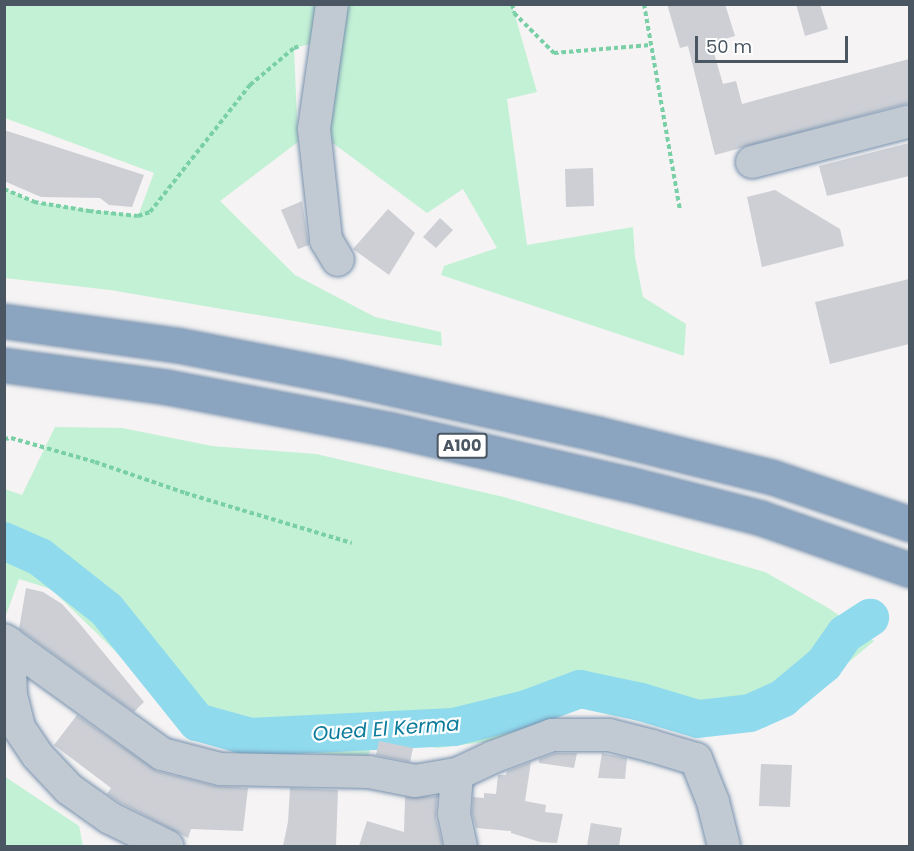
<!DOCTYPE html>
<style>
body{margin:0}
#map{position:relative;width:914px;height:851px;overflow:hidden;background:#f5f3f3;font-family:Poppins,sans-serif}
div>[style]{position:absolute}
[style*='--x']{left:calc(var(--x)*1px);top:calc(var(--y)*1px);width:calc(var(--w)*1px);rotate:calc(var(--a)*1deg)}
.green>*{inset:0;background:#c3f1d5}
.river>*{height:38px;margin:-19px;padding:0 19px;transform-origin:19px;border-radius:19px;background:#90daee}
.building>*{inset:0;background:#cdcfd5}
.path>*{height:4px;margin-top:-2px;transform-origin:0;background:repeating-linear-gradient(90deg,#7ad0a6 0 4.5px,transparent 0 7.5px)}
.roads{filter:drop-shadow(0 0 2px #7690ad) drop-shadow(0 0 2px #7690ad)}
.minor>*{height:32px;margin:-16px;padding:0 16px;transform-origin:16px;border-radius:16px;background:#c1cad2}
.highway>*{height:33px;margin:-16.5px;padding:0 16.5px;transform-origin:16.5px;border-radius:16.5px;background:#8ba5c1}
span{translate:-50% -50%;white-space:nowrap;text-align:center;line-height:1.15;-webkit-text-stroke:4.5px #fff;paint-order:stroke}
.shield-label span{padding:2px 4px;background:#fff;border:2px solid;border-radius:4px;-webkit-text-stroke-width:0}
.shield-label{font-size:16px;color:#4a5661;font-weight:700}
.water-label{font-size:20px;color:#0c7c9b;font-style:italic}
.frame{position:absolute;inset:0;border:6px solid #4a5661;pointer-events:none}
.scale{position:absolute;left:695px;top:36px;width:153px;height:27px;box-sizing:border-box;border:3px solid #4a5661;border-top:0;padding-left:8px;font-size:18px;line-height:21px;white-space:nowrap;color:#4a5661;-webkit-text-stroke:4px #fff;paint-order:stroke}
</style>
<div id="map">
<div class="green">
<div style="clip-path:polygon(4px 5px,512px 5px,537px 92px,507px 99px,527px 245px,633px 227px,635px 257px,643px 297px,686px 324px,684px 356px,441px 275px,444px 266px,497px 248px,463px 189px,427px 213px,314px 129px,327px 40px,294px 48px,298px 142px,220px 201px,295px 275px,375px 317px,441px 332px,442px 346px,110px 290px,5px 278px,5px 189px,34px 202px,138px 216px,154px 173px,5px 118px)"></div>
<div style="clip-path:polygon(55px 427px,122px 428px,212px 446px,316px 454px,504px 497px,765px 572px,830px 609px,874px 641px,806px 698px,724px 729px,657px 726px,583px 706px,493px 741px,437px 748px,375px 736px,368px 756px,252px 750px,190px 732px,141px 676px,51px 589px,19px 579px,5px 618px,5px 489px,22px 495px)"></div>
<div style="clip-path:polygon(4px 776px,79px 826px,83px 846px,5px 846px)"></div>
</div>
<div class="river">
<div style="--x:4;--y:541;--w:39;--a:24"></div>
<div style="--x:40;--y:557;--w:85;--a:38.3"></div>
<div style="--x:107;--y:610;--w:144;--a:51.2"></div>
<div style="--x:197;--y:722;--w:56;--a:15.5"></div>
<div style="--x:251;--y:737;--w:203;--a:-2.8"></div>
<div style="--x:454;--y:727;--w:74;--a:-14"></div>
<div style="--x:526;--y:709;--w:58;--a:-20.3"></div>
<div style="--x:580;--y:689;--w:62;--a:12"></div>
<div style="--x:641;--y:702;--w:59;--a:16.6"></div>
<div style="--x:698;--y:719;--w:52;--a:-6.6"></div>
<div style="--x:750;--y:713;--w:36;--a:-24"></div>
<div style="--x:783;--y:698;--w:53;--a:-39.7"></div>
<div style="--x:824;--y:664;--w:37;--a:-55"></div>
<div style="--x:845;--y:634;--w:30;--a:-33"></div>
</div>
<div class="building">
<div style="clip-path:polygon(667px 4px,725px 4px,735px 36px,711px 43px,723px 84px,736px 81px,742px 104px,909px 59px,909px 103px,715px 155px,688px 46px,680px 48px)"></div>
<div style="clip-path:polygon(796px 4px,820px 4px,828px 29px,805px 36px)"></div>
<div style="clip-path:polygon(4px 130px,144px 175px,132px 207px,109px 205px,100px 198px,41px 197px,4px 181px)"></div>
<div style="clip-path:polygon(909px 143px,909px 176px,827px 196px,819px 166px)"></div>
<div style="clip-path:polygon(593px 168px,594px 206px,566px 207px,565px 169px)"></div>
<div style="clip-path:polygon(775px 190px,840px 229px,844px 246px,762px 267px,747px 197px)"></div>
<div style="clip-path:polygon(302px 201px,309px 245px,298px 249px,281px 210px)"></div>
<div style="clip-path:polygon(388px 209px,415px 233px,389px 275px,353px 249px)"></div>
<div style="clip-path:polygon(440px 218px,453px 230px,436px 248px,423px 237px)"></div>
<div style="clip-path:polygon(909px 279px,909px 344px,830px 364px,815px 302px)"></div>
<div style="clip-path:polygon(26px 588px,43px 592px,62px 604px,80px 624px,144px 702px,134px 712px,19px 629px)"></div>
<div style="clip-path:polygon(77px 715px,157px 771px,216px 786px,248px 788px,243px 831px,191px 829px,188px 838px,119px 802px,107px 794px,111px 788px,54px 745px)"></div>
<div style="clip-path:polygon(379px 741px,413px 748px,410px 762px,376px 755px)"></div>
<div style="clip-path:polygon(555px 753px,577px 753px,574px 768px,539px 763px,539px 759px)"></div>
<div style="clip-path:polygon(602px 753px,627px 758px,625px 779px,598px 778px)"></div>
<div style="clip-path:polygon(531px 762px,525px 801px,546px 805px,545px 812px,563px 814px,557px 843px,540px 842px,511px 833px,511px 831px,476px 828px,472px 813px,473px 797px,484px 798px,484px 793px,496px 794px,498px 775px,506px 775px,507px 771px)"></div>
<div style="clip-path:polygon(761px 764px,792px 765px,790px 807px,759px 806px)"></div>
<div style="clip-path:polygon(290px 788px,338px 790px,336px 846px,283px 846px,288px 822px)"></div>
<div style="clip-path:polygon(437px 796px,436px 818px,443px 846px,359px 846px,367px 821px,404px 832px,405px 797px)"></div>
<div style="clip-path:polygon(591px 823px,622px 828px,619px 846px,587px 846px)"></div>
</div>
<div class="path">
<div style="--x:512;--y:4;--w:9;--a:77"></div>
<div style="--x:514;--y:13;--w:57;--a:45"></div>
<div style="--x:554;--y:53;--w:97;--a:-4.7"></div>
<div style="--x:644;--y:4;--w:209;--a:80.1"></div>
<div style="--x:4;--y:189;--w:33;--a:23"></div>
<div style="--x:34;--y:202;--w:56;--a:9.3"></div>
<div style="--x:89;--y:211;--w:49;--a:5.8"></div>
<div style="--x:138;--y:216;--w:13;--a:-18"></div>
<div style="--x:150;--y:212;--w:162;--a:-51.8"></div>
<div style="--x:250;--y:85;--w:57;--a:-40.1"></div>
<div style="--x:294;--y:48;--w:6;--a:-18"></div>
<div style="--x:4;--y:439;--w:7;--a:-8"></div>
<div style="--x:11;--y:438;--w:87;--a:15.9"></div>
<div style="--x:95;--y:462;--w:95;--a:19"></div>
<div style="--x:185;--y:493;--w:174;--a:16.7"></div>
</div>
<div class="roads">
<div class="minor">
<div style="--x:332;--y:4;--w:126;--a:98.2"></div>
<div style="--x:314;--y:129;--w:112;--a:83.8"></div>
<div style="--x:326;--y:240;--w:23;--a:59"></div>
<div style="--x:752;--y:162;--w:163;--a:-14.5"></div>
<div style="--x:4;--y:640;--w:195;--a:35.8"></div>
<div style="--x:162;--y:754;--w:60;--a:14.5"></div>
<div style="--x:220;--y:769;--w:149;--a:1.2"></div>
<div style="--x:369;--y:772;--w:47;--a:11.1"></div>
<div style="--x:415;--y:781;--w:43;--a:-9.5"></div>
<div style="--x:457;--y:774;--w:40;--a:-25"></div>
<div style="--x:493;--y:757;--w:63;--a:-20.4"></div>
<div style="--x:552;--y:735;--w:57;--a:0"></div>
<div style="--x:609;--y:735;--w:44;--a:14.3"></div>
<div style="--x:652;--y:746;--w:46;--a:16.5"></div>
<div style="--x:696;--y:759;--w:46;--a:68.4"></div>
<div style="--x:713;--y:802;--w:45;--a:76"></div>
<div style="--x:9;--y:643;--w:52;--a:87.8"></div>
<div style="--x:11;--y:695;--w:34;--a:76"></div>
<div style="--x:19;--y:728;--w:32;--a:56"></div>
<div style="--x:37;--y:755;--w:47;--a:46.7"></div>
<div style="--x:69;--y:789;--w:50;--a:35.3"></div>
<div style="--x:110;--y:818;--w:64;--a:26.2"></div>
<div style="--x:457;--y:774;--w:40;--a:94.3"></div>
<div style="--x:454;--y:814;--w:33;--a:78"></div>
</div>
<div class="highway">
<div style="--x:4;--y:321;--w:175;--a:7.9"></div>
<div style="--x:177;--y:345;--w:167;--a:11"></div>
<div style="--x:341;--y:377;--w:263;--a:12.5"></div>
<div style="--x:598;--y:434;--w:179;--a:13.9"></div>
<div style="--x:772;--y:477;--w:146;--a:18.8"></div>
<div style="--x:4;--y:365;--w:164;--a:7.7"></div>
<div style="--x:167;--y:387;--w:225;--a:10.8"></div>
<div style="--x:388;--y:429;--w:247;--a:12.9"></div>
<div style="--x:629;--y:484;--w:136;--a:14.4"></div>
<div style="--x:761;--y:518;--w:158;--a:19.2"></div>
</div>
</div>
<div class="shield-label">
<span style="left:462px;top:446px">A100</span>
</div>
<div class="water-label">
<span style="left:386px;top:729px;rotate:-4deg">Oued El Kerma</span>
</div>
<div class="frame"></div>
<div class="scale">50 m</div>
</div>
